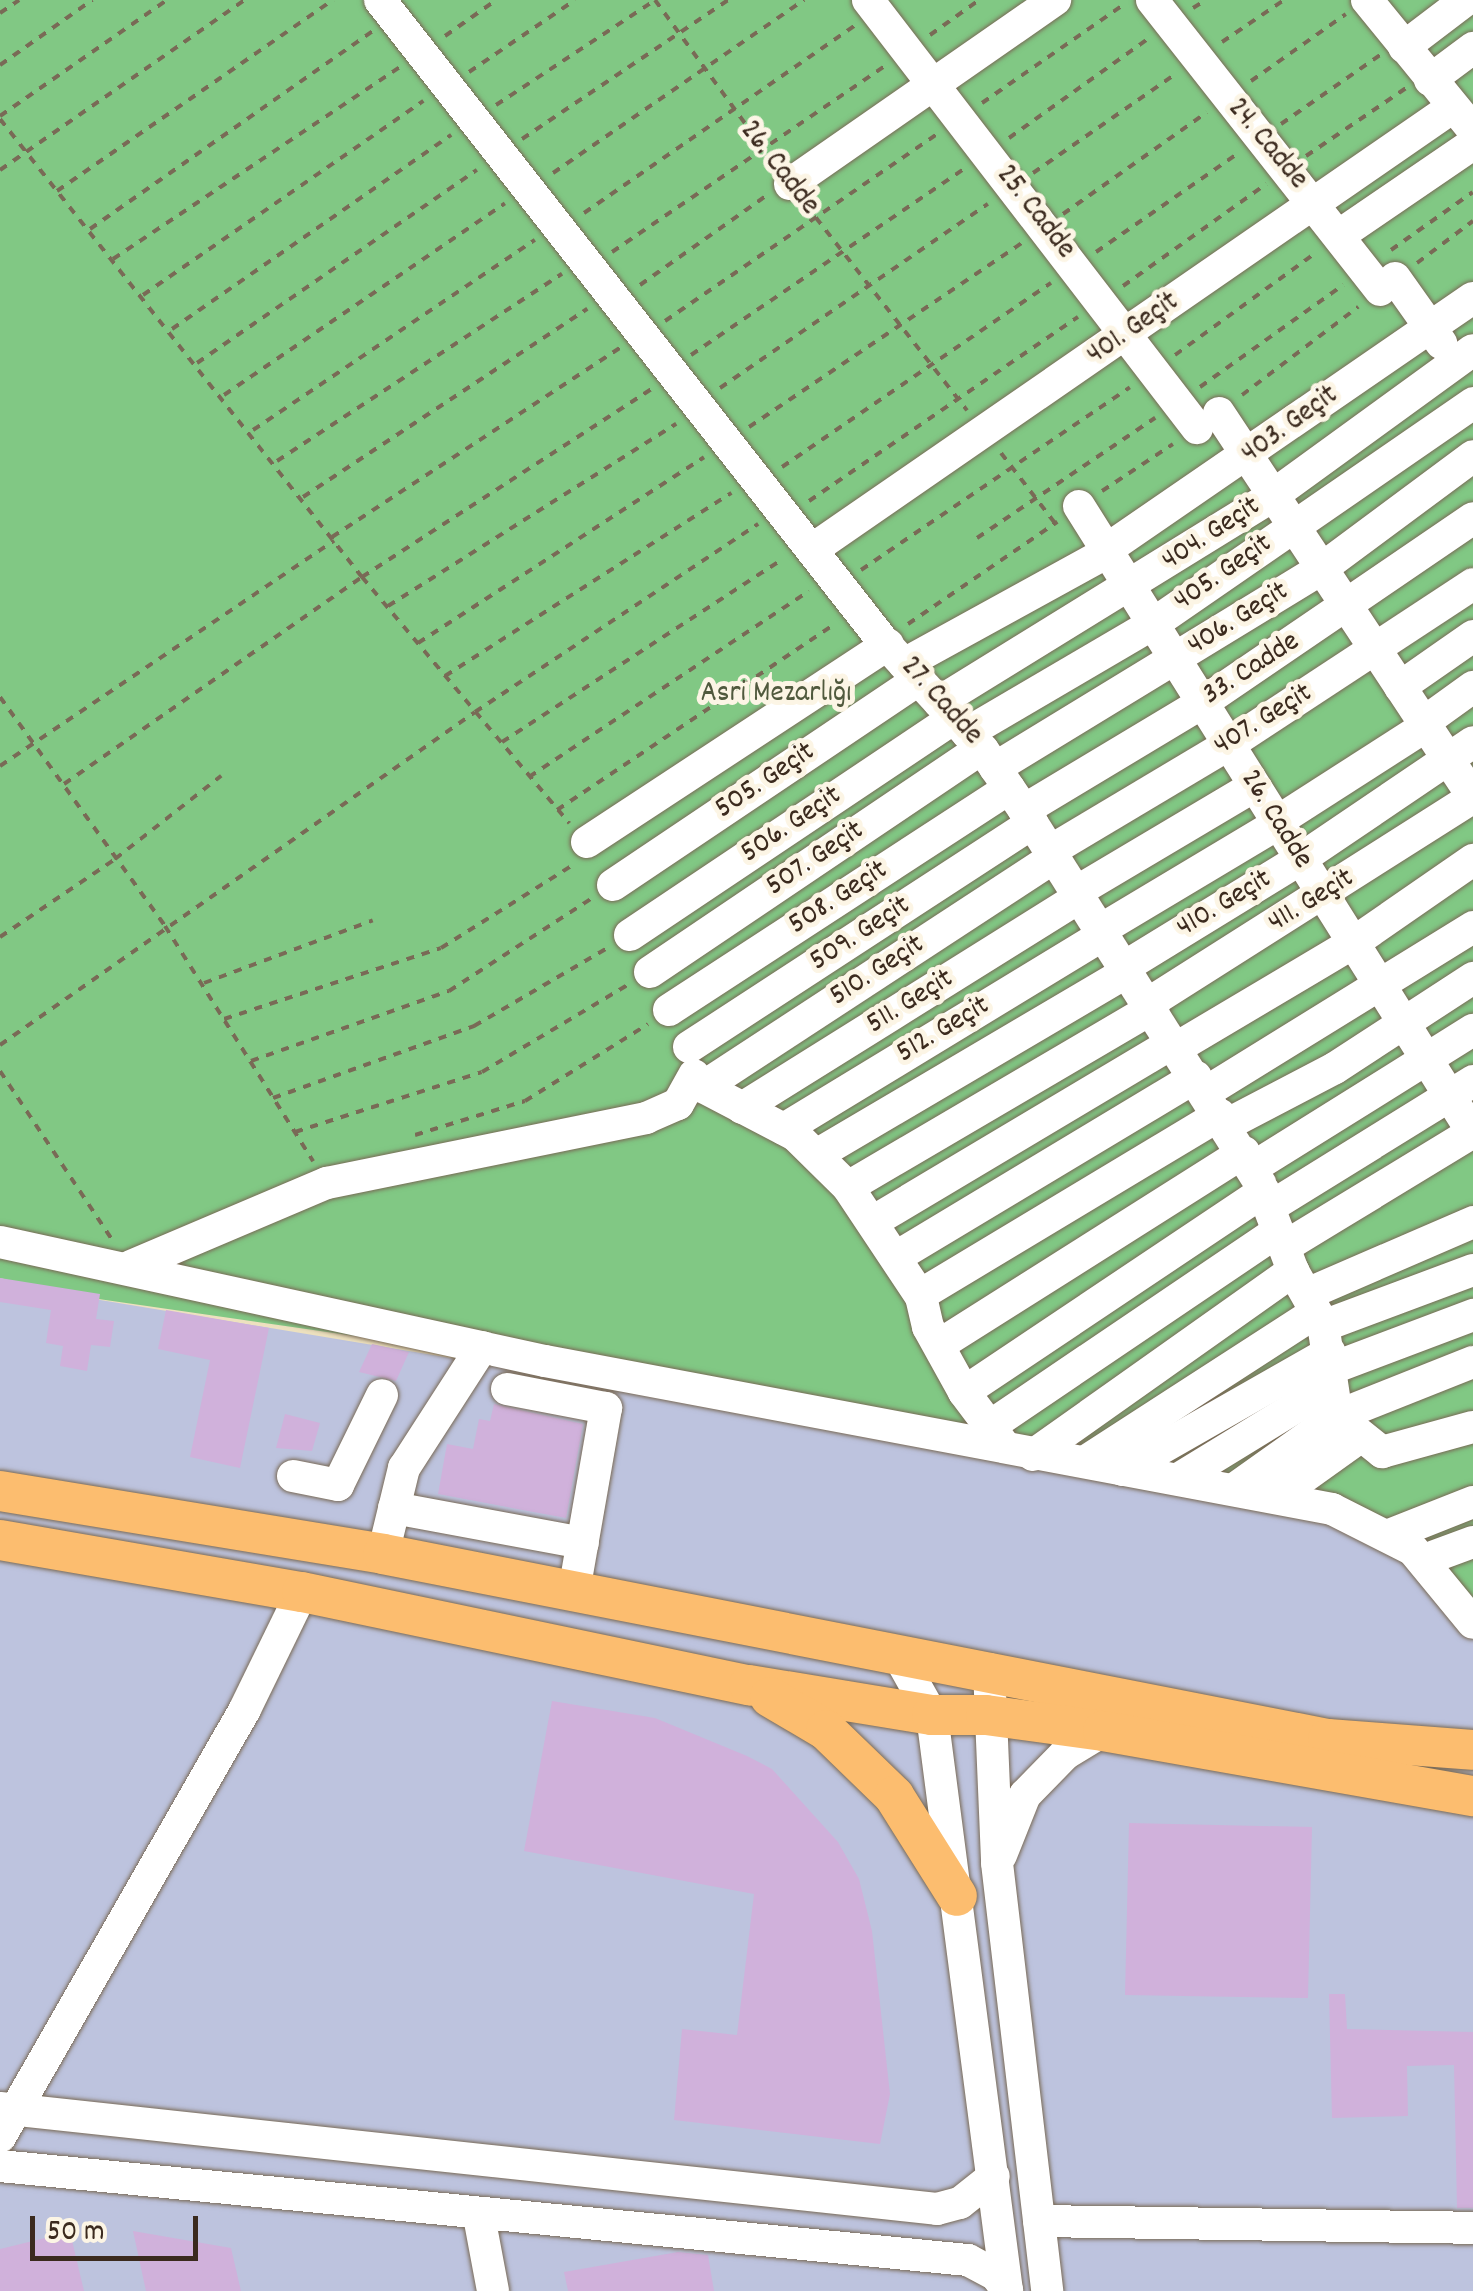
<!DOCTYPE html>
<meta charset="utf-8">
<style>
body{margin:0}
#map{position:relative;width:1473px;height:2291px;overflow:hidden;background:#ede1bf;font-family:Dekko,sans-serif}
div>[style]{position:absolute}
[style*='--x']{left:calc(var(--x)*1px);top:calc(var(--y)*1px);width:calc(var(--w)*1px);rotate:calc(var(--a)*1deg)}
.industrial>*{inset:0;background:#bdc3de}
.green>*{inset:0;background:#81c884}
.building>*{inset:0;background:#d0b1db}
.path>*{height:4px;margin-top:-2px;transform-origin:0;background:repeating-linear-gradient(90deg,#796a56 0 8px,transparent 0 16px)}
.roads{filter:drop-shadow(0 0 2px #796a56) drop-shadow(0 0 2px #796a56)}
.minor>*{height:32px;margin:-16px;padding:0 16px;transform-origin:16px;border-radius:16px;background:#fff}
.major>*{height:40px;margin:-20px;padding:0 20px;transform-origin:20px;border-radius:20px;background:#fcbd6f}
span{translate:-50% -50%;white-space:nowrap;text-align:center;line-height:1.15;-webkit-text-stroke:10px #fcf5e5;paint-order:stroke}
.street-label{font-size:30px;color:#3b2a1e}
.park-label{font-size:30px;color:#50593d}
.scale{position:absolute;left:30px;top:2216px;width:168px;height:45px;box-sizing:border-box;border:5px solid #3b2a1e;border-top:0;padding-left:12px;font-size:30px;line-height:35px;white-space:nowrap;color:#3b2a1e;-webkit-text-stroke:8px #fcf5e5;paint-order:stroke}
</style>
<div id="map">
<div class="industrial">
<div style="clip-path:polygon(0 1278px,64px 1294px,1336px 1504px,1415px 1549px,1473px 1628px,1473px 2291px,0 2291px)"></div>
</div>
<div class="green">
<div style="clip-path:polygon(0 0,1473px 0,1473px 1628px,1457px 1593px,1336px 1504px,792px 1399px,64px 1294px,0 1278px)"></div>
</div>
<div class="building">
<div style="clip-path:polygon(0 1278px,100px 1294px,96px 1319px,114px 1321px,110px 1347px,91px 1345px,87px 1371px,60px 1366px,63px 1346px,46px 1343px,51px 1310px,0 1302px)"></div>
<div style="clip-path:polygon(166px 1310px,269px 1328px,240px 1468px,190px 1457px,210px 1360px,158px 1349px)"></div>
<div style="clip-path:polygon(372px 1344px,409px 1352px,396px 1381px,359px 1372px)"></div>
<div style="clip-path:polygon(494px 1404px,583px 1424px,566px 1518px,438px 1494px,447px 1444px,473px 1449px,479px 1419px,490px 1421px)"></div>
<div style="clip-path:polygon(285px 1414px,320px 1423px,312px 1451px,276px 1448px)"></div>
<div style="clip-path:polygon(552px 1701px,655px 1718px,747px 1756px,772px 1769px,838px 1842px,859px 1879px,872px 1931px,890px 2094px,880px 2144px,674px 2120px,682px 2029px,737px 2035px,754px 1894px,524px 1851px)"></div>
<div style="clip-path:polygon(1129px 1823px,1312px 1827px,1308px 1998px,1125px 1995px)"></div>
<div style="clip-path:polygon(1329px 1994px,1345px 1994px,1347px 2029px,1473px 2032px,1473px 2208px,1457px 2208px,1454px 2065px,1407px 2066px,1408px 2116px,1332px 2118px)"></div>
<div style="clip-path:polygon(133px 2231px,231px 2248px,241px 2291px,146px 2291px)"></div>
<div style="clip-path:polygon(70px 2232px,84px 2291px,0 2291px,0 2249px)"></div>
<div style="clip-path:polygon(678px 2252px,708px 2255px,714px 2291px,568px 2291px,564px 2272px)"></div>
</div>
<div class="path">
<div style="--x:655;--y:0;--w:200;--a:53.9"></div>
<div style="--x:1193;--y:8;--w:15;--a:-32"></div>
<div style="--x:0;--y:13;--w:23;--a:-34"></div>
<div style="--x:930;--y:35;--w:60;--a:-35.5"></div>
<div style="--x:445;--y:36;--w:62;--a:-35.2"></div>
<div style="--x:1222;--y:42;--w:75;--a:-34.1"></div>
<div style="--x:0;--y:65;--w:113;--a:-35.2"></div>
<div style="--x:469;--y:72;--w:128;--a:-34.2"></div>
<div style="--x:1251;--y:81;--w:116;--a:-35.2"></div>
<div style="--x:982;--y:103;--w:175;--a:-34.8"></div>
<div style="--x:496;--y:105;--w:191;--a:-33.4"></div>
<div style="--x:0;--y:116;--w:203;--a:-34.8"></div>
<div style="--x:0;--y:119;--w:584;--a:51.68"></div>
<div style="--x:362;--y:577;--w:322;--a:49.9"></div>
<div style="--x:1281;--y:124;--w:121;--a:-34.9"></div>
<div style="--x:1009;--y:138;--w:171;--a:-35.5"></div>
<div style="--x:522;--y:139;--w:249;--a:-34"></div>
<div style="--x:1306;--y:156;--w:121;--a:-34.2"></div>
<div style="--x:0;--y:170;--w:298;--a:-34.8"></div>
<div style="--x:553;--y:173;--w:305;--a:-34.6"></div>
<div style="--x:1033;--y:173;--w:175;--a:-34.8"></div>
<div style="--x:57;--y:191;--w:336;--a:-34.7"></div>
<div style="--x:806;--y:205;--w:261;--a:51.9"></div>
<div style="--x:584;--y:213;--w:331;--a:-34.7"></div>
<div style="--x:1063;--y:214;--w:176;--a:-35.3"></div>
<div style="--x:90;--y:229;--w:345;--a:-35"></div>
<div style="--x:1391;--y:250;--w:100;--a:-35.3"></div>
<div style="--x:612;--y:252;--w:330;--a:-34.3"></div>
<div style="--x:1096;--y:252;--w:175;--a:-34.8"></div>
<div style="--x:113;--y:259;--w:345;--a:-33.8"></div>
<div style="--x:1417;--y:263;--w:70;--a:-36.9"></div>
<div style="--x:640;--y:285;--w:156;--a:-35.3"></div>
<div style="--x:1123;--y:286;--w:176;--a:-35.5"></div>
<div style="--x:143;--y:295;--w:341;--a:-34.7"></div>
<div style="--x:665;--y:321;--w:330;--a:-34.5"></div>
<div style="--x:172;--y:329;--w:340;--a:-34.8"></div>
<div style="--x:691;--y:355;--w:330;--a:-34.3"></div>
<div style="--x:1175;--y:355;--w:175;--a:-36"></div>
<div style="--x:197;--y:363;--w:340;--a:-34.6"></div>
<div style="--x:1200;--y:387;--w:176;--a:-35.5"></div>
<div style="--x:720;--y:388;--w:325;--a:-34.5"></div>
<div style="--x:224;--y:395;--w:340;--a:-34.3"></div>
<div style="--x:1242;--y:395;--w:146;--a:-37.2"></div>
<div style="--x:749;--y:427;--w:331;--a:-34"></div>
<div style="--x:253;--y:430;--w:340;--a:-34"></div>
<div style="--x:1001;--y:453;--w:88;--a:52.4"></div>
<div style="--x:277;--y:461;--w:341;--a:-33.3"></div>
<div style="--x:782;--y:467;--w:326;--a:-34.4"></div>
<div style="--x:1102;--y:491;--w:85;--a:-33.5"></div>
<div style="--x:303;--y:497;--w:341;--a:-33.5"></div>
<div style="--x:809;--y:501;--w:326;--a:-34.4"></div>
<div style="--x:332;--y:537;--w:346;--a:-33.3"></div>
<div style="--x:977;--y:538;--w:215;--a:-34"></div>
<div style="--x:861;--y:570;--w:325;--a:-34.2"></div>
<div style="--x:388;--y:606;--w:341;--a:-32.3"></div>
<div style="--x:908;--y:624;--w:181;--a:-34.4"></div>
<div style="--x:418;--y:643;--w:341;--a:-33"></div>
<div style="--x:445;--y:676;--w:340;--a:-32.6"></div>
<div style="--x:0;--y:697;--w:282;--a:54.2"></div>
<div style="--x:165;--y:926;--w:278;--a:57.8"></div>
<div style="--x:502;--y:742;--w:335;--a:-33.1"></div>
<div style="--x:0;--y:766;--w:403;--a:-34"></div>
<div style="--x:529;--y:777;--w:336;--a:-33.6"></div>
<div style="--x:64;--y:784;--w:363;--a:-34.8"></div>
<div style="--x:362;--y:577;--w:347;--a:-33"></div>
<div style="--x:557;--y:810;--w:334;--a:-33.8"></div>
<div style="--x:0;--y:937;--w:139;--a:-34.1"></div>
<div style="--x:115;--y:859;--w:135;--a:-38.1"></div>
<div style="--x:204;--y:983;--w:180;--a:-20.4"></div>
<div style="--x:224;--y:1019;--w:228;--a:-18.1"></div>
<div style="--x:441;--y:948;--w:156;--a:-32.2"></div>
<div style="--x:0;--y:1045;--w:580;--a:-35.03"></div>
<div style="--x:475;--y:712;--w:340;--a:-33.6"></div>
<div style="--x:251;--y:1061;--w:210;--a:-19.5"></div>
<div style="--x:449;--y:991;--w:171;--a:-33"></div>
<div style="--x:0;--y:1071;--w:201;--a:56.4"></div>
<div style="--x:273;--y:1098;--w:214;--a:-19.7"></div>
<div style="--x:474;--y:1026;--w:156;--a:-30.3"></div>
<div style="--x:295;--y:1132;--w:196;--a:-17.8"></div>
<div style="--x:482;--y:1072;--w:171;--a:-30.9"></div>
<div style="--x:415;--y:1135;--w:115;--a:-17.2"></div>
<div style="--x:525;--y:1101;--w:145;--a:-32"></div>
</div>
<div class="roads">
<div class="minor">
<div style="--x:380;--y:0;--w:815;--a:51.88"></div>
<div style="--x:883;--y:641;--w:148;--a:47.5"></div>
<div style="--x:983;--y:750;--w:73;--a:55.7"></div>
<div style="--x:1024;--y:810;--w:442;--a:57.7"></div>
<div style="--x:1260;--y:1184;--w:93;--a:69.2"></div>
<div style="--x:1293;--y:1271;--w:61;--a:60.5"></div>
<div style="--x:1323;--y:1324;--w:93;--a:81.3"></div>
<div style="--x:1337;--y:1416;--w:58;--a:38.7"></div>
<div style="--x:1382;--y:1452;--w:94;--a:-15.4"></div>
<div style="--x:868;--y:0;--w:540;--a:52.45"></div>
<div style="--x:1152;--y:0;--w:369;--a:51.8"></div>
<div style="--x:1367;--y:0;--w:168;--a:50.8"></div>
<div style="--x:1404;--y:47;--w:78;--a:-37.2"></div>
<div style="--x:1430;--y:80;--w:54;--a:-36.7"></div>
<div style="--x:790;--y:184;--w:323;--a:-34.8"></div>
<div style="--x:1341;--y:234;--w:160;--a:-34.3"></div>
<div style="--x:1395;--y:278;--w:80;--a:54.7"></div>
<div style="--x:1219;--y:413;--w:460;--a:56.5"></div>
<div style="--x:1079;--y:506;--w:741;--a:57.86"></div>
<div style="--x:813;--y:549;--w:778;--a:-34.63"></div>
<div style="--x:1106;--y:550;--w:445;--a:-34.5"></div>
<div style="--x:904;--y:664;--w:233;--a:-28.8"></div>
<div style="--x:1400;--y:687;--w:89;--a:-34.9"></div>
<div style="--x:939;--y:702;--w:392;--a:-31.7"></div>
<div style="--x:1272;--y:496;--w:248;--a:-36"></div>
<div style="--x:1423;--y:723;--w:62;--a:-35.8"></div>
<div style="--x:967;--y:733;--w:216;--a:-30.4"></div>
<div style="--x:1153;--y:624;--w:389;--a:-34.6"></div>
<div style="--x:995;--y:768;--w:382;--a:-31.4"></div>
<div style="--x:1321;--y:569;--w:189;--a:-36.6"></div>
<div style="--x:1024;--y:810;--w:208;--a:-31"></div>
<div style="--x:1202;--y:703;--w:328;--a:-34.3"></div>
<div style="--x:1275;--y:823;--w:179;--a:-32.7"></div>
<div style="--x:587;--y:842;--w:360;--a:-33.3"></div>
<div style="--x:1050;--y:851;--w:207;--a:-30.8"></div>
<div style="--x:1228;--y:745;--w:293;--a:-33.3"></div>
<div style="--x:613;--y:885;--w:369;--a:-33.9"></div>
<div style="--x:1076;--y:892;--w:206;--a:-30.7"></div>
<div style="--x:1102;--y:929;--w:203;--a:-30.9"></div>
<div style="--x:630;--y:935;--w:390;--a:-33.8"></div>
<div style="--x:1126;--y:966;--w:203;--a:-31.5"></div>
<div style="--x:1299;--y:860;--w:210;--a:-34.1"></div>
<div style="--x:650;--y:972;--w:399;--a:-34"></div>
<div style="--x:1149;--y:1003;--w:384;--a:-32.4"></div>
<div style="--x:669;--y:1010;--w:406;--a:-33.1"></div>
<div style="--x:689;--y:1047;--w:410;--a:-33.1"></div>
<div style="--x:1178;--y:1047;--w:204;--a:-30.7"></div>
<div style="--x:1353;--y:943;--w:146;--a:-34.7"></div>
<div style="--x:1206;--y:1092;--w:314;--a:-31.7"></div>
<div style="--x:742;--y:1108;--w:398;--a:-32"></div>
<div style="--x:1226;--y:1125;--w:123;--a:-27.6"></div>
<div style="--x:1335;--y:1068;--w:165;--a:-33.1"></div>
<div style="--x:784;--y:1129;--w:376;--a:-31.3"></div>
<div style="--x:818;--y:1154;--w:361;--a:-30.5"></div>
<div style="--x:1252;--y:1168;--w:261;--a:-32"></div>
<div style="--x:848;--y:1187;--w:354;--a:-30.4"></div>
<div style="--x:1270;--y:1207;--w:239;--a:-31.8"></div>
<div style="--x:874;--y:1221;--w:349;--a:-30.8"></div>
<div style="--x:0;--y:1242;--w:558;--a:12.32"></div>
<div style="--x:545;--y:1361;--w:801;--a:10.65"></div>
<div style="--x:1332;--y:1509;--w:91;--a:26.8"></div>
<div style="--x:1413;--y:1550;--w:94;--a:50.6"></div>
<div style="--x:1284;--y:1247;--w:221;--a:-31.3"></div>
<div style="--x:896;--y:1257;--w:350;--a:-31"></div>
<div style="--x:131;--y:1266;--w:213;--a:-23"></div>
<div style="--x:327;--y:1183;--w:326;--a:-11.5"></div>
<div style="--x:646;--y:1118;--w:35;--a:-24"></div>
<div style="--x:678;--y:1104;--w:33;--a:-61"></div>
<div style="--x:1307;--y:1294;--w:181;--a:-23.4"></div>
<div style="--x:920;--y:1295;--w:350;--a:-31"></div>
<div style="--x:1323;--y:1326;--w:160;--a:-20.5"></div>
<div style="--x:939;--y:1345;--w:361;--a:-32.3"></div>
<div style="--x:1330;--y:1369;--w:153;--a:-20.7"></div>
<div style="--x:507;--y:1389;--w:101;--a:10.9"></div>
<div style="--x:606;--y:1408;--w:186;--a:99.9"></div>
<div style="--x:964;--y:1392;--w:361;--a:-33.8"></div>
<div style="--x:993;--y:1424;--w:344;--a:-34.1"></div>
<div style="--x:1003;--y:1444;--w:65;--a:-126.9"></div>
<div style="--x:964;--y:1392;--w:74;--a:-119"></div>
<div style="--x:928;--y:1327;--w:31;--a:-103"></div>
<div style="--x:921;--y:1297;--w:132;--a:-123.6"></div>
<div style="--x:848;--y:1187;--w:74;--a:-135.5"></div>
<div style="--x:795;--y:1135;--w:104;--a:-152.4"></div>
<div style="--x:703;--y:1087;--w:420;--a:-33.2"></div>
<div style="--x:1033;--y:1455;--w:319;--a:-35.3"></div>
<div style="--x:1086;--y:1461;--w:270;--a:-32.9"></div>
<div style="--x:1123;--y:1470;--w:238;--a:-29.7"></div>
<div style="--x:293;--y:1476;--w:46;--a:11.3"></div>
<div style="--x:338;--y:1485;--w:100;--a:-63.9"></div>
<div style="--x:1180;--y:1478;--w:178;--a:-31.5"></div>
<div style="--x:1237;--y:1487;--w:123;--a:-35.4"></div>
<div style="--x:1337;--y:1416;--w:146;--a:-21.7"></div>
<div style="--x:1279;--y:1495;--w:100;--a:-35.6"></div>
<div style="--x:394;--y:1508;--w:192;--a:10.5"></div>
<div style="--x:1387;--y:1536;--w:92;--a:-21.6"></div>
<div style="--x:383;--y:1554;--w:89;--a:-76.3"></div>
<div style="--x:404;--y:1468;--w:144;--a:-57.2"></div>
<div style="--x:1424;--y:1560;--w:52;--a:-20.2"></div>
<div style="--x:897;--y:1653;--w:71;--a:60.6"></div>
<div style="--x:932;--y:1715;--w:581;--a:82.58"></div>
<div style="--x:989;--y:1669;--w:194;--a:87.6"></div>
<div style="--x:997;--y:1863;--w:431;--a:83.3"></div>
<div style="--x:1001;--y:1855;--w:65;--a:-68.2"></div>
<div style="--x:1025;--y:1795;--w:57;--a:-45.7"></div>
<div style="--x:1065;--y:1754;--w:44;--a:-31.2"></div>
<div style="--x:0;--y:2108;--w:942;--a:6.15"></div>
<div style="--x:937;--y:2209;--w:24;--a:-15"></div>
<div style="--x:960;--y:2203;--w:43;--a:-38.5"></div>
<div style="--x:0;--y:2137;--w:493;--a:-60.2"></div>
<div style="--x:245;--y:1709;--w:130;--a:-64"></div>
<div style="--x:0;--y:2166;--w:973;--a:5.55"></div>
<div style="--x:968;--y:2260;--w:32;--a:28"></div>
<div style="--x:996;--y:2275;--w:19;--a:54"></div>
<div style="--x:479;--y:2216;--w:76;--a:79.4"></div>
<div style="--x:1039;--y:2221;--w:434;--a:0.9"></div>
</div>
<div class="major">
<div style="--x:0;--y:1491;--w:388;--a:9.3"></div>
<div style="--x:383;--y:1554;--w:963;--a:11.08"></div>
<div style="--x:1328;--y:1739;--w:145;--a:4.3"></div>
<div style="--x:0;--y:1540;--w:306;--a:9.8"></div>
<div style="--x:302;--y:1592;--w:457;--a:11.8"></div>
<div style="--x:749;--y:1685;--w:185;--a:9.3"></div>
<div style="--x:932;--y:1715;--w:54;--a:0"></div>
<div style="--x:986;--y:1715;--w:118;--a:7.8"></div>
<div style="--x:1103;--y:1731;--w:376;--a:10"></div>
<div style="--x:770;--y:1697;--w:65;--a:30.5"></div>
<div style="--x:826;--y:1730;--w:95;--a:44.1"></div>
<div style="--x:894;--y:1796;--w:118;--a:57.8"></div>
</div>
</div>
<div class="street-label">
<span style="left:1266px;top:145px;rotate:50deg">24. Cadde</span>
<span style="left:778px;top:169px;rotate:52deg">26. Cadde</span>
<span style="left:1034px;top:213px;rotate:52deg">25. Cadde</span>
<span style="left:1134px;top:330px;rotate:-35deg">401. Geçit</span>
<span style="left:1291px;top:426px;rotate:-36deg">403. Geçit</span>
<span style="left:1212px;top:535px;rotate:-33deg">404. Geçit</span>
<span style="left:1224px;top:574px;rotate:-35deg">405. Geçit</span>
<span style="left:1239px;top:620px;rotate:-32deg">406. Geçit</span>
<span style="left:1252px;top:670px;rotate:-33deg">33. Cadde</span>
<span style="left:940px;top:702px;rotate:48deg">27. Cadde</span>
<span style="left:1264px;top:721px;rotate:-32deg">407. Geçit</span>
<span style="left:766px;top:782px;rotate:-34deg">505. Geçit</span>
<span style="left:1275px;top:820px;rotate:58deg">26. Cadde</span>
<span style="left:792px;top:826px;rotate:-34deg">506. Geçit</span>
<span style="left:816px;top:860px;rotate:-34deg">507. Geçit</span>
<span style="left:839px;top:899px;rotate:-33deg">508. Geçit</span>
<span style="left:1312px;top:902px;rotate:-32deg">411. Geçit</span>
<span style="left:1225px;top:905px;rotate:-31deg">410. Geçit</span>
<span style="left:861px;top:935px;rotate:-33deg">509. Geçit</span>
<span style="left:878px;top:972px;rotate:-33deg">510. Geçit</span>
<span style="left:911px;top:1003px;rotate:-32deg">511. Geçit</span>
<span style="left:944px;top:1031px;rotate:-31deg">512. Geçit</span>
</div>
<div class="park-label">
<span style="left:776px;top:695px">Asri Mezarlığı</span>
</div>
<div class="scale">50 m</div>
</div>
